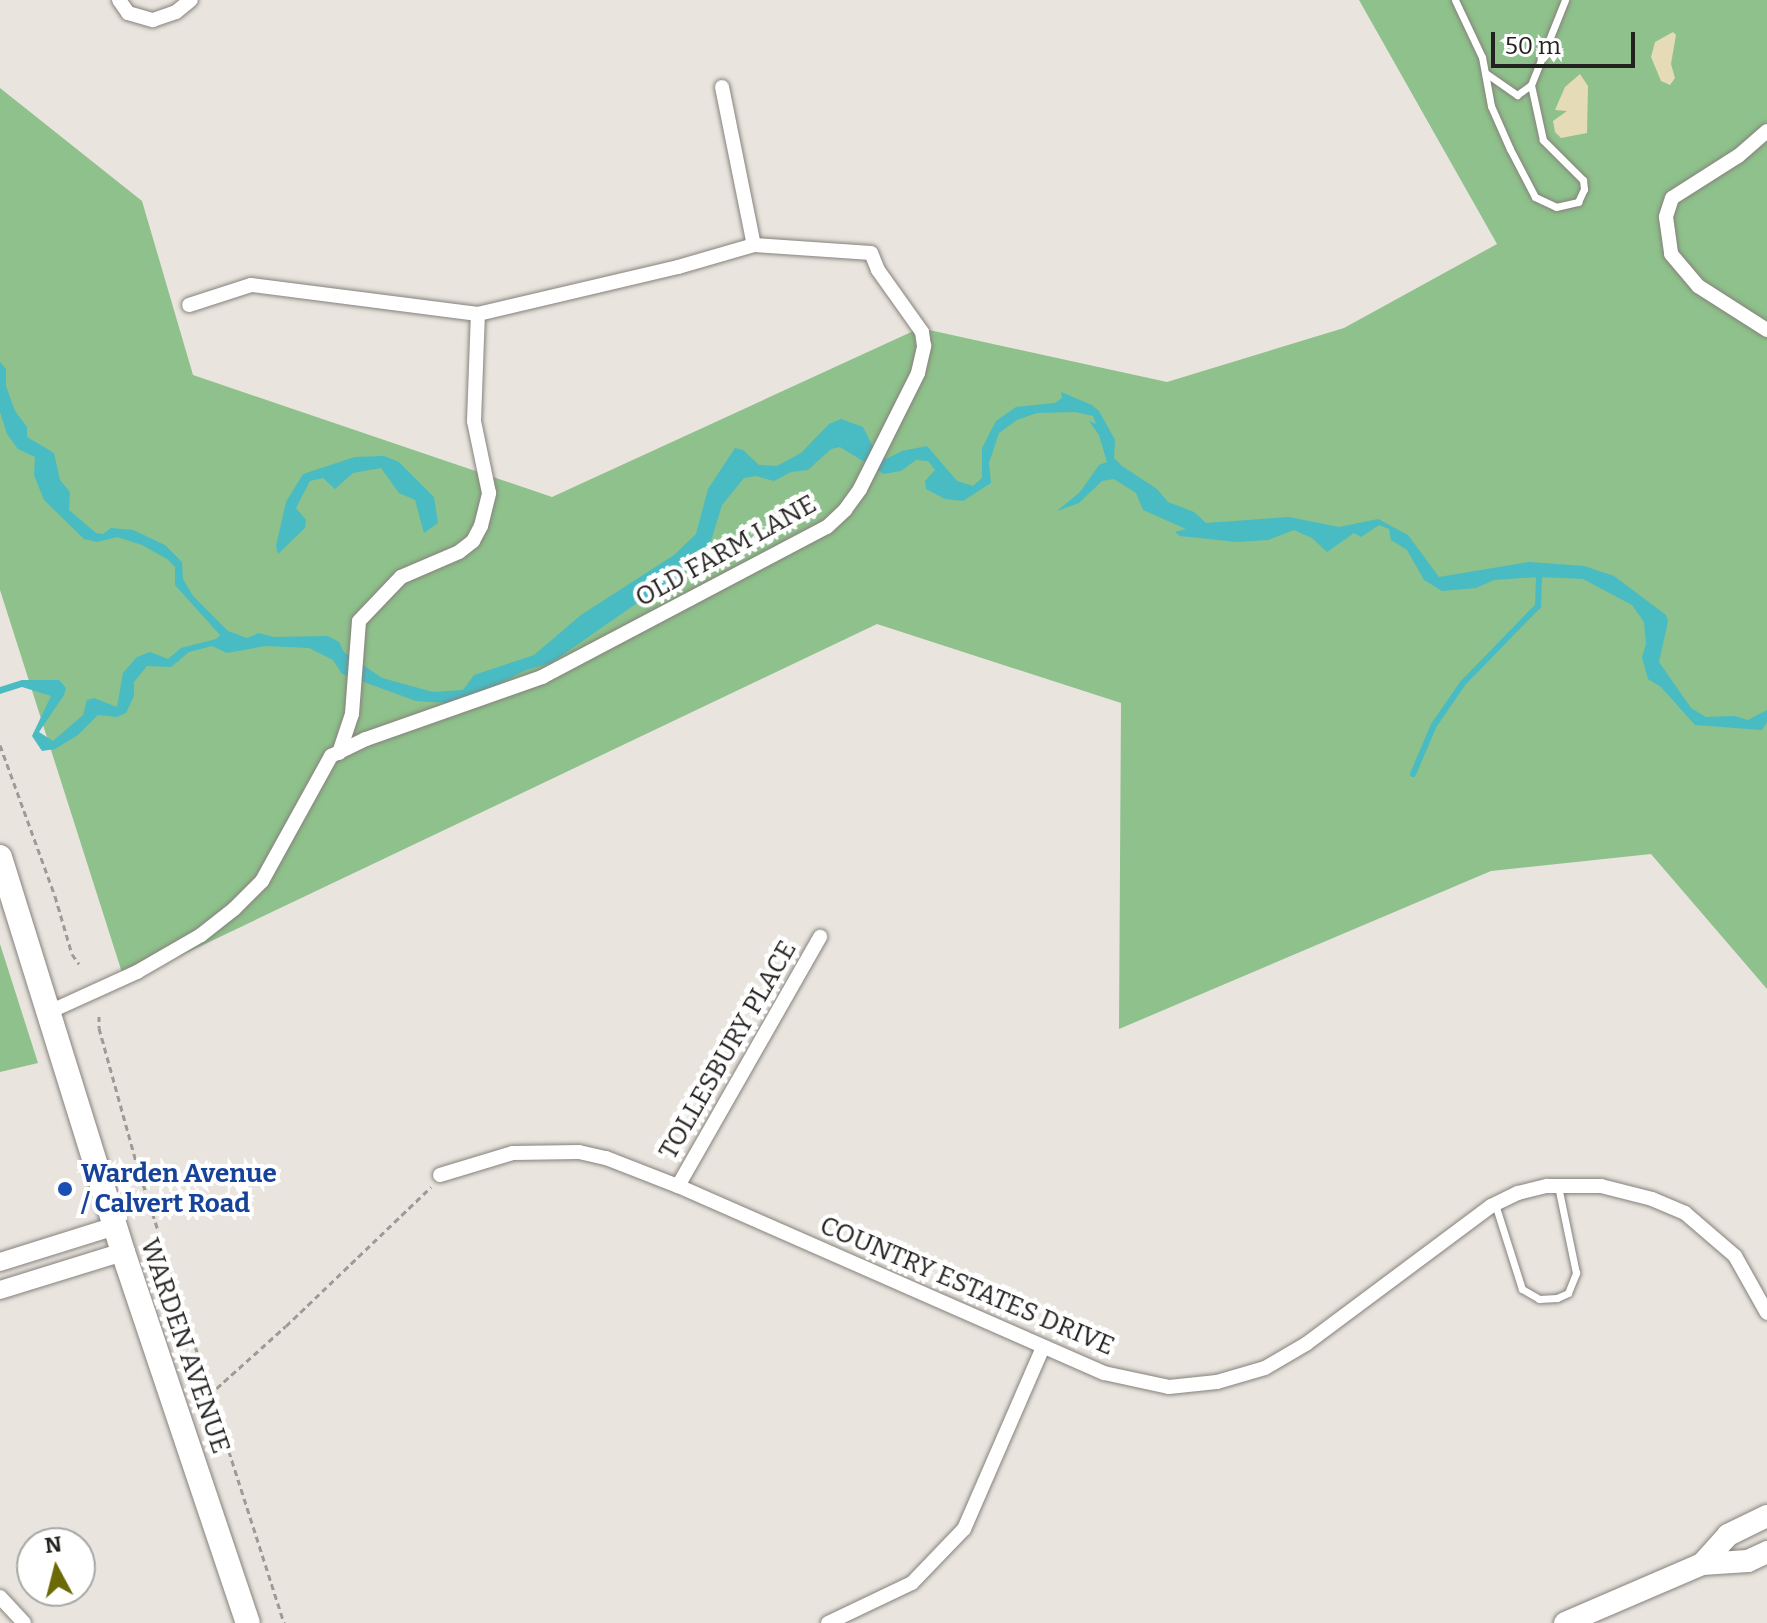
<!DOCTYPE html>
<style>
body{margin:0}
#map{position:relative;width:1767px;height:1623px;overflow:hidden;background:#e9e4de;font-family:Bitter,serif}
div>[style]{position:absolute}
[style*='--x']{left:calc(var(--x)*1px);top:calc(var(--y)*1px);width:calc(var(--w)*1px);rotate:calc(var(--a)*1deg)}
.green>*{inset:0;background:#8ec18b}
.sand>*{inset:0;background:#e5dbb6}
.water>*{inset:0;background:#49bbc3}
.stream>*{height:6px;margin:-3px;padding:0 3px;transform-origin:3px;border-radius:3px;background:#49bbc3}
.path>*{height:3px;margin-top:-1.5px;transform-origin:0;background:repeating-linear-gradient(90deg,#9e9a96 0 6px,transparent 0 10px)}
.roads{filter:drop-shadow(0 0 2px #86817c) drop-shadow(0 0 2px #86817c)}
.service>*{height:7px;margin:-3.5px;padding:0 3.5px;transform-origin:3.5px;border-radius:3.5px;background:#fff}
.minor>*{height:14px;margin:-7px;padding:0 7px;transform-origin:7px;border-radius:7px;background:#fff}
.tertiary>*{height:18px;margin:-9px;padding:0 9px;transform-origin:9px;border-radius:9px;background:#fff}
.secondary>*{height:22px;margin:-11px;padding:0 11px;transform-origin:11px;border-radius:11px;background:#fff}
.primary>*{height:24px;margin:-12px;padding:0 12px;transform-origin:12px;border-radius:12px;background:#fff}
.dots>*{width:22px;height:22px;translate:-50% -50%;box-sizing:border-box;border:4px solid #fff;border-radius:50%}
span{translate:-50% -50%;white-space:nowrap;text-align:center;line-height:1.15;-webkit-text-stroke:8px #fff;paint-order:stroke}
.street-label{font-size:26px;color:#242220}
.transit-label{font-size:26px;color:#164399;font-weight:700}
.left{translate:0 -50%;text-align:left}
.north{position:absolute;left:16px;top:1527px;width:80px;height:80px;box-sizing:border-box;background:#fff;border:2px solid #a7a7a6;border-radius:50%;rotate:353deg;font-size:22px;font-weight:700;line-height:32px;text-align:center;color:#242220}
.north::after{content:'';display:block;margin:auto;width:28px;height:36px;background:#6b6a07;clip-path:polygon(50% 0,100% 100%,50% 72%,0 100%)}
.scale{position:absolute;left:1491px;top:32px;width:144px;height:36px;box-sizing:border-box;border:4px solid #242220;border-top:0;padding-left:10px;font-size:24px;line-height:28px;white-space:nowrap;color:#242220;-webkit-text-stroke:6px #fff;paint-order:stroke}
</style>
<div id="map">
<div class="green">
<div style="clip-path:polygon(1359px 0,1767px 0,1767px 989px,1651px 854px,1491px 871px,1119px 1029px,1121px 703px,877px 624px,125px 982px,0 590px,0 88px,142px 201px,193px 375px,552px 497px,920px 328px,1167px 382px,1344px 328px,1497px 244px)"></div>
<div style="clip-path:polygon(0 944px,38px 1063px,0 1072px)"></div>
</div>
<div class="sand">
<div style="clip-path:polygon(1673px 32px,1676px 35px,1671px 64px,1675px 78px,1670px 85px,1661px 81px,1651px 57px,1655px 42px)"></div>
<div style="clip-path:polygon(1580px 74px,1588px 86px,1587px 133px,1561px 138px,1555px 132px,1553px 121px,1567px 111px,1555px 110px,1565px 87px)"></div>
</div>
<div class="water">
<div style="clip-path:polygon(0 362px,6px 369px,6px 386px,15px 411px,27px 427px,27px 437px,54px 453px,60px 480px,70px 492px,69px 510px,96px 533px,103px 534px,111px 528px,133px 530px,165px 545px,182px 562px,183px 579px,193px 596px,228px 631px,247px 638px,259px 633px,273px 637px,328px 636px,339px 642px,344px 652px,382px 678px,433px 692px,463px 690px,474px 675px,534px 655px,581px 615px,674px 555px,696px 534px,708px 489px,735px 448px,743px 450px,759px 465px,777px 466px,801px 453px,829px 424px,841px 419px,863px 427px,873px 447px,886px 459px,902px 451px,927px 446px,957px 481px,973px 486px,982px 478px,982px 448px,996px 421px,1016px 407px,1055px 403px,1062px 398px,1061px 392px,1092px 405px,1099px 411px,1115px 440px,1114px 458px,1122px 466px,1157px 489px,1168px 502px,1194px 512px,1206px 523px,1289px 517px,1339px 527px,1378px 519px,1408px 535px,1439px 577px,1529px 562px,1584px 566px,1614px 576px,1666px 615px,1668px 621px,1659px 662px,1691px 708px,1706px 717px,1734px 716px,1748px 720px,1767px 710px,1767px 722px,1762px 730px,1695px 725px,1661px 687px,1648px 679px,1642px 657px,1646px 644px,1644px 622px,1632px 605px,1583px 579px,1539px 577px,1494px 580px,1476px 588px,1442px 591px,1424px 580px,1407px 550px,1391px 540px,1389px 529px,1379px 525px,1361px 537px,1354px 533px,1327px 552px,1312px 538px,1294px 530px,1268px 540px,1237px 542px,1180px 536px,1175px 532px,1186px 529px,1143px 510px,1136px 493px,1114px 479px,1102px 481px,1079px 503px,1057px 511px,1080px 492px,1099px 465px,1107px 462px,1099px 435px,1089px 421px,1096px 424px,1093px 416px,1075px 412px,1037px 413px,1017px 420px,999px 433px,989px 463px,991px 483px,963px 501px,945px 499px,926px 489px,925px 481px,935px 470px,928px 461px,916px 460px,901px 471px,884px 474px,840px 447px,831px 449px,808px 470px,791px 472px,774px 481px,756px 476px,744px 478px,722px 505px,711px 541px,677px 581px,640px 601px,551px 663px,526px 670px,481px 693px,447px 703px,416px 701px,342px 674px,333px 660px,309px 648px,265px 646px,227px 653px,212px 646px,189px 652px,171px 667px,147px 666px,134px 682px,134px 696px,126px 713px,117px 717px,98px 715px,78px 735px,55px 749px,42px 751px,32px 736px,51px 696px,22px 687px,0 694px,0 687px,22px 680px,59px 680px,66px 688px,64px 695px,39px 732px,53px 741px,83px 715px,87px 700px,94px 698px,117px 707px,123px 673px,137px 657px,150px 652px,168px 659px,181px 648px,216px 639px,220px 635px,175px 585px,175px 567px,167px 559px,142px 545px,117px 537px,97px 542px,84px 539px,44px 500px,34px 475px,35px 457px,18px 449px,7px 434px,0 412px)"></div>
<div style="clip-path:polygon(384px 456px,399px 462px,434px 497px,438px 523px,424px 533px,415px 500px,399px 493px,381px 468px,353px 473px,335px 489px,323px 478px,310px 481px,296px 508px,306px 520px,305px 528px,278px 554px,276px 546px,286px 502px,303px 474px,355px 457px)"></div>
</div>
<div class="stream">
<div style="--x:1413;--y:774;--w:53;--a:-66.8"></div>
<div style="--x:1434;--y:725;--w:51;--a:-55.4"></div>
<div style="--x:1463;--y:683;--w:107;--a:-45.8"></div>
<div style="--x:1538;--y:606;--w:29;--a:-88"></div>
</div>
<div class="path">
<div style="--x:0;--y:745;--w:161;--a:70"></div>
<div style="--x:55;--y:896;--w:60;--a:73.7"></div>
<div style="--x:72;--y:954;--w:12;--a:55"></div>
<div style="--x:99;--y:1016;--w:12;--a:90"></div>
<div style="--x:99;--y:1028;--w:142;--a:74.5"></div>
<div style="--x:137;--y:1165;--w:481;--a:72.2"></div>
<div style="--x:209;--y:1395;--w:103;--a:-41.9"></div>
<div style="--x:286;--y:1326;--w:201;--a:-43.8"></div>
</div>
<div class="roads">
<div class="service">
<div style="--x:1455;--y:0;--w:63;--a:64.7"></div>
<div style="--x:1482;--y:57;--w:50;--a:79.6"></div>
<div style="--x:1491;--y:106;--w:47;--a:66.2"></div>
<div style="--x:1510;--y:149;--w:54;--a:62.5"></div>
<div style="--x:1535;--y:197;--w:23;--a:25"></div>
<div style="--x:1556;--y:207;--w:23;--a:-13"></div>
<div style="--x:1578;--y:202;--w:14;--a:-65"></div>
<div style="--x:1584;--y:189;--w:9;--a:-96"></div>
<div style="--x:1583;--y:180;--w:57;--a:-135"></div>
<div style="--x:1543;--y:140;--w:56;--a:-102.3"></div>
<div style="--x:1531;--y:85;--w:92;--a:-68.2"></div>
<div style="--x:1487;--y:74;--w:37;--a:35"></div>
<div style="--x:1517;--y:95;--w:17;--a:-36"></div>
<div style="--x:1495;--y:1204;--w:89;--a:72.4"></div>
<div style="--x:1522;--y:1289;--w:20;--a:30"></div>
<div style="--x:1539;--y:1299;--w:18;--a:-3"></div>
<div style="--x:1557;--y:1298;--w:12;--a:-24"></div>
<div style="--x:1568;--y:1293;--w:22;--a:-68"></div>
<div style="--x:1576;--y:1273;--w:89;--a:-101.7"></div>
</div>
<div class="minor">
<div style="--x:119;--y:0;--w:16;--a:55"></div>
<div style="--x:128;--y:13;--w:26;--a:16"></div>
<div style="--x:153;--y:20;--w:24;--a:-19"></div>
<div style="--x:176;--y:12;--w:19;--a:-39"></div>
<div style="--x:722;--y:87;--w:161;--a:78.6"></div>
<div style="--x:1767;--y:131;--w:38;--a:139"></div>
<div style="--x:1738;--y:156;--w:78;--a:147.5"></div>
<div style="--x:1672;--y:198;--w:20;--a:108"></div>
<div style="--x:1666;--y:217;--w:37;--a:82"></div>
<div style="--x:1671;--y:254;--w:42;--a:49.8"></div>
<div style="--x:1698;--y:286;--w:82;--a:32.5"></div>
<div style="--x:339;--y:753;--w:41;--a:-71.6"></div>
<div style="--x:352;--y:714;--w:93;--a:-85.7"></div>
<div style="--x:359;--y:621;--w:61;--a:-46.3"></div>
<div style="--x:401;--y:577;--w:63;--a:-23.3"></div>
<div style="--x:459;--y:552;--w:18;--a:-38"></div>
<div style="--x:473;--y:541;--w:17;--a:-62"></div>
<div style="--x:481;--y:526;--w:34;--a:-76"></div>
<div style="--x:489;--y:493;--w:74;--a:-101.8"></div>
<div style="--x:474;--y:421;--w:107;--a:-87.9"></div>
<div style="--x:49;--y:1012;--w:97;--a:-24.4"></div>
<div style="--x:137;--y:972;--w:74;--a:-30"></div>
<div style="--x:201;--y:935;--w:42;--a:-38.2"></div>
<div style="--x:234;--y:909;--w:40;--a:-45"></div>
<div style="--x:262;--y:881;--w:143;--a:-61.1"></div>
<div style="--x:331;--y:756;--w:39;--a:-26"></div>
<div style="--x:366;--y:739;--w:187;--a:-19.4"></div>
<div style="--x:542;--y:677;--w:322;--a:-27.8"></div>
<div style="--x:827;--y:527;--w:25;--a:-43"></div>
<div style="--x:845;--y:510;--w:26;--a:-54"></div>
<div style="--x:860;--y:489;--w:130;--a:-63.4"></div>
<div style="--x:918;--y:373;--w:28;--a:-77"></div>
<div style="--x:924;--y:346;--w:14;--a:-98"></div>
<div style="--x:922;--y:332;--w:76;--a:-125.4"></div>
<div style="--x:878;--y:270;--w:18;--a:-112"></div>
<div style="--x:871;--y:253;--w:117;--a:-176.1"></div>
<div style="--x:754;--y:245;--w:79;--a:163.9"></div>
<div style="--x:678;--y:267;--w:205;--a:166.8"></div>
<div style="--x:478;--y:314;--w:229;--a:-172.7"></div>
<div style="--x:251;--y:285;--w:65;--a:162.1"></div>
<div style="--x:440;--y:1175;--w:76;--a:-16.8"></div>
<div style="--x:513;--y:1153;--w:66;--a:-0.9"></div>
<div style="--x:579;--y:1152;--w:28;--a:13"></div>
<div style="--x:606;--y:1158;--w:77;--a:21.3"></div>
<div style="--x:678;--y:1186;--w:465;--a:23.7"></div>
<div style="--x:1104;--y:1373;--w:66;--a:12.2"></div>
<div style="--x:1169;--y:1387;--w:48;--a:-5.9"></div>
<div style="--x:1217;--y:1382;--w:50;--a:-16.3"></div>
<div style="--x:1265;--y:1368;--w:48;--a:-30.3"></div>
<div style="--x:1306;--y:1344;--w:231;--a:-36.7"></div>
<div style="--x:1491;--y:1206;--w:30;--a:-26"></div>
<div style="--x:1518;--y:1193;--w:30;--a:-14"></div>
<div style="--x:1547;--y:1186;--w:54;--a:0"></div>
<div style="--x:1601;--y:1186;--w:53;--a:14.3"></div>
<div style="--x:1652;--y:1199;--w:36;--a:23"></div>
<div style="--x:1685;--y:1213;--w:66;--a:40.7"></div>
<div style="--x:1735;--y:1256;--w:65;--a:60.7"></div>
<div style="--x:678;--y:1186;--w:287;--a:-60.3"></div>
<div style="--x:0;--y:1597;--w:35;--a:47"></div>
<div style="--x:828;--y:1623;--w:93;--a:-25.5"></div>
<div style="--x:912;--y:1583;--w:75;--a:-46.1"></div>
<div style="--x:964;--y:1529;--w:198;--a:-66.5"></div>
</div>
<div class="tertiary">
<div style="--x:0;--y:1262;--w:121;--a:-17.4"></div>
<div style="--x:0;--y:1290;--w:129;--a:-17.2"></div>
</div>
<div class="secondary">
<div style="--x:1702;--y:1564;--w:39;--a:-48"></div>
<div style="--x:1728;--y:1535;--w:43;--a:-26"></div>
<div style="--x:1565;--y:1623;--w:149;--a:-23.3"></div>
<div style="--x:1702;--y:1564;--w:46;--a:-3.7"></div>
<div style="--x:1748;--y:1561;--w:21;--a:-25"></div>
</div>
<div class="primary">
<div style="--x:0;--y:857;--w:414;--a:72.7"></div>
<div style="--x:123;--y:1252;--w:391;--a:71.4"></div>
</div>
</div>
<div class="dots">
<div style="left:65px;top:1189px;background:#1a4fb4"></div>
</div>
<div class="street-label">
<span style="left:726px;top:551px;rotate:-29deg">OLD FARM LANE</span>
<span style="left:728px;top:1050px;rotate:-60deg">TOLLESBURY PLACE</span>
<span style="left:967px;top:1286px;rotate:23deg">COUNTRY ESTATES DRIVE</span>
<span style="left:185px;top:1346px;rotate:71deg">WARDEN AVENUE</span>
</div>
<div class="transit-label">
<span class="left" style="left:81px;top:1189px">Warden Avenue<br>/ Calvert Road</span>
</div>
<div class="north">N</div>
<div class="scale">50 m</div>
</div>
